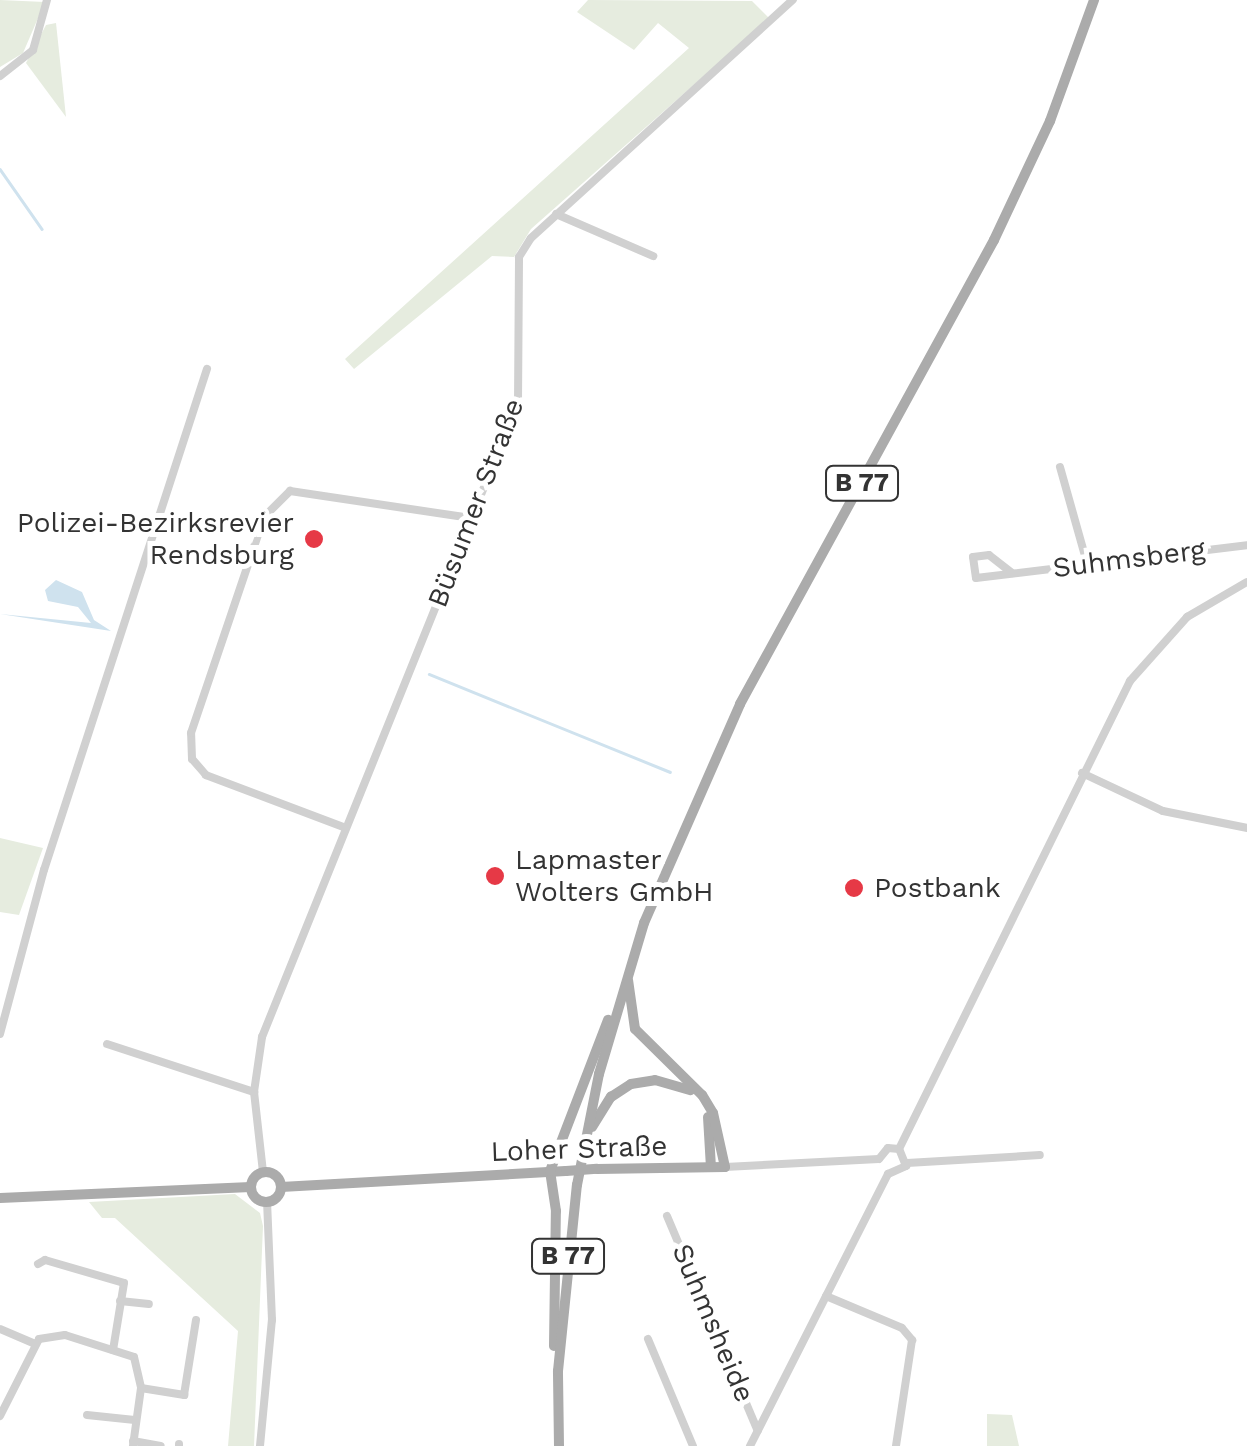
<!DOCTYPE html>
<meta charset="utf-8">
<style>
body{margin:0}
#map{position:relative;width:1247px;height:1446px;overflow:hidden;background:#fff;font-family:"Work Sans",sans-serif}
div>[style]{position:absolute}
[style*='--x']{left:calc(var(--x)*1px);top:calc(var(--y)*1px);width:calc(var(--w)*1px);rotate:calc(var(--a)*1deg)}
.green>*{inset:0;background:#e6ecdf}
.water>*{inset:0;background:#cfe2ee}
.stream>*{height:2.5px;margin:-1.25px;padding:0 1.25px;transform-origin:1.25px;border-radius:1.25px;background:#cfe2ee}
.minor>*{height:8px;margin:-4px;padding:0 4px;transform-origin:4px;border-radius:4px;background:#d0d0d0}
.major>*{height:10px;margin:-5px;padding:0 5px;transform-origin:5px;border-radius:5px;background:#ababab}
.major>.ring{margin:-5px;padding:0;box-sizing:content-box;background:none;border:10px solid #ababab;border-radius:50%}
.major-bridge>*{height:10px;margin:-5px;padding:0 5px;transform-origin:5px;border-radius:5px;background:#ababab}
.dots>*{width:28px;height:28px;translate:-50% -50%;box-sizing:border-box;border:5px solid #fff;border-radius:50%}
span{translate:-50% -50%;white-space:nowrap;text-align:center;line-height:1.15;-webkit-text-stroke:10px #fff;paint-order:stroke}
.shield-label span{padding:2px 8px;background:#fff;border:2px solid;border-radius:8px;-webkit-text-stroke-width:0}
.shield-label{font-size:25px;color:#333;font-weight:700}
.street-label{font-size:28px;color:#333}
.poi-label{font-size:28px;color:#333}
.right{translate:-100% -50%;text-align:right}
.left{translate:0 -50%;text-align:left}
</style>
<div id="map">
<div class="green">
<div style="clip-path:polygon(0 0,45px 2px,23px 53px,0 67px)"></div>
<div style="clip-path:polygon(588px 0,752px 1px,769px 18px,531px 229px,514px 257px,492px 256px,354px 369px,345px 359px,689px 48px,658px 23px,634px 50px,577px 12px)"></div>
<div style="clip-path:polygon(56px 23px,66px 117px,26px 63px,46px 25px)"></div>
<div style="clip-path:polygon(0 838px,43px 848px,19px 915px,0 912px)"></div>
<div style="clip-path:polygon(235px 1194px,260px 1213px,263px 1226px,254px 1446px,228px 1446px,238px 1331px,115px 1218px,102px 1218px,89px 1202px)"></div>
<div style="clip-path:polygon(987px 1414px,1012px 1415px,1019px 1446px,987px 1446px)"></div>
</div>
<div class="water">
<div style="clip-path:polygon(56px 580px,82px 592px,94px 620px,111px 631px,0 614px,91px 623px,78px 607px,48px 601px,45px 590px)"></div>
</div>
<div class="stream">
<div style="--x:0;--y:169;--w:73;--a:55"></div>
<div style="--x:429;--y:674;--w:260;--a:22.1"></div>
</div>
<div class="minor">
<div style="--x:0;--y:76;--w:42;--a:-38.2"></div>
<div style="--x:33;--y:50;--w:52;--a:-74.4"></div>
<div style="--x:556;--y:214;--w:106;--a:23.4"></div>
<div style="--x:1060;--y:467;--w:100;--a:74.3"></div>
<div style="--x:1012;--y:573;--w:29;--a:-142"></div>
<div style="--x:989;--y:555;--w:16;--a:173"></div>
<div style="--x:973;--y:557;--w:21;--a:82"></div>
<div style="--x:976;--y:578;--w:273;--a:-6.9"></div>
<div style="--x:1082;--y:773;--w:89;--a:25.1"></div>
<div style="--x:1163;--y:811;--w:86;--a:11.4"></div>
<div style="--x:346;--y:828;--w:150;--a:-159.3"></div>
<div style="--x:206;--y:775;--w:21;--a:-131"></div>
<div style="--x:192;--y:759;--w:26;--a:-92"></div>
<div style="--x:191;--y:733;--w:228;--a:-71.3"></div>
<div style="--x:264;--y:517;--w:37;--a:-45"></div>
<div style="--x:290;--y:491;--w:183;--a:8.5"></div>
<div style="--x:0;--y:1034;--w:170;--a:-75"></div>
<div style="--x:44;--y:870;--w:527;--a:-71.98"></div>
<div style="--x:107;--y:1044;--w:155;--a:18.1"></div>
<div style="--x:899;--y:1149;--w:522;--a:-63.73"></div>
<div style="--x:1130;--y:681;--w:86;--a:-48.3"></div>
<div style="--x:1187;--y:617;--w:69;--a:-30.3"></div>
<div style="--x:879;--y:1159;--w:14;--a:-51"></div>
<div style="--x:888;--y:1148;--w:11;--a:5"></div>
<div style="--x:907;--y:1163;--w:133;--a:-3.4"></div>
<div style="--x:725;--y:1167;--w:154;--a:-3"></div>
<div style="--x:263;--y:1172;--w:81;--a:-96.4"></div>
<div style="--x:254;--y:1092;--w:56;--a:-81.7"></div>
<div style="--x:262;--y:1037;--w:684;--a:-68.01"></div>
<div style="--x:518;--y:403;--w:146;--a:-89.6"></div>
<div style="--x:519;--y:257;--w:22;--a:-58"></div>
<div style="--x:531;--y:238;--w:354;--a:-42.3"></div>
<div style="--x:888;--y:1174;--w:20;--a:-24"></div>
<div style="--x:906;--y:1166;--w:18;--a:-112"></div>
<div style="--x:667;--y:1216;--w:233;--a:67.1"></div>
<div style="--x:38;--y:1264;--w:8;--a:-30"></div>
<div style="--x:45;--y:1260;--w:82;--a:16.2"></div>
<div style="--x:124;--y:1283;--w:68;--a:99.3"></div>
<div style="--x:826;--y:1296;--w:82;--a:22.8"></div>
<div style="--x:902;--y:1328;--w:16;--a:50"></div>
<div style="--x:912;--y:1340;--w:107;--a:98.6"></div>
<div style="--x:120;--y:1301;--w:29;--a:6"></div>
<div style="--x:0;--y:1329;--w:39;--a:23"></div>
<div style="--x:648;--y:1339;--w:116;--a:67.2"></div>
<div style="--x:141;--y:1388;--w:44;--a:9.2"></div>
<div style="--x:184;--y:1395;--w:76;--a:-80.9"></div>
<div style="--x:87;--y:1415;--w:48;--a:5.9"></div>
<div style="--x:0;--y:1416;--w:86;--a:-63.1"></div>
<div style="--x:39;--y:1339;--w:26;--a:-9"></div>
<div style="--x:65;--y:1335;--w:72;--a:17.7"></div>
<div style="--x:134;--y:1357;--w:32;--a:77"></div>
<div style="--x:141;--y:1388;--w:59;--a:97.9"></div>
<div style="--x:133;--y:1441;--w:28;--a:10"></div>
<div style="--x:179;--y:1446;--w:2;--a:-90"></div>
<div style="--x:260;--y:1446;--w:127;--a:-84.6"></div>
<div style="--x:272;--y:1320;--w:118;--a:-92.4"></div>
<div style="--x:750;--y:1446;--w:305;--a:-63.1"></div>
</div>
<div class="major">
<div style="--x:708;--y:1117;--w:50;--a:86.6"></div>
<div style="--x:592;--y:1127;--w:36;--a:-58"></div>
<div style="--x:611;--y:1097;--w:24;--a:-33"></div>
<div style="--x:631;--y:1084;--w:24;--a:-9"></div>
<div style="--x:655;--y:1080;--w:37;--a:16"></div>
<div style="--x:597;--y:1169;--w:128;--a:-0.9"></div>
<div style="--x:725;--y:1167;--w:55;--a:-102.5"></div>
<div style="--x:713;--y:1113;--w:21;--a:-121"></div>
<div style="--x:702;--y:1095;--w:94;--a:-135.4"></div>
<div style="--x:635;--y:1029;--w:49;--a:-98.1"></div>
<div class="ring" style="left:251px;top:1172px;width:20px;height:20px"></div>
<div style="--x:281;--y:1187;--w:285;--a:-3.2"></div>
<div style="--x:0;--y:1198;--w:251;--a:-2.5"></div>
<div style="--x:554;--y:1346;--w:135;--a:-89.2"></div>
<div style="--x:556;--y:1211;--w:40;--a:-98.5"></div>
<div style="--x:550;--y:1171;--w:162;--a:-69"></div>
<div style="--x:559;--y:1446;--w:75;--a:-90.8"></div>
<div style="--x:558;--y:1371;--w:187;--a:-84.2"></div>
<div style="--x:577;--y:1185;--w:113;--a:-78.8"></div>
<div style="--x:599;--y:1074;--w:158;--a:-73.4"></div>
<div style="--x:644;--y:923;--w:239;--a:-66.3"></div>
<div style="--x:740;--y:704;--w:529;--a:-61.3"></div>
<div style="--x:994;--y:240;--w:132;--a:-64.8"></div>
<div style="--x:1050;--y:121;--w:129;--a:-70"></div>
</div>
<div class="major-bridge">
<div style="--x:566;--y:1171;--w:31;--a:-4"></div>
</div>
<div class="dots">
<div style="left:314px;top:539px;background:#e63946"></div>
<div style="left:495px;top:876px;background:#e63946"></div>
<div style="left:854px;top:888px;background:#e63946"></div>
</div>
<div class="shield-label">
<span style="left:862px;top:483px">B 77</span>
<span style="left:568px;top:1256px">B 77</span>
</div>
<div class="street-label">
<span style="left:476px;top:503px;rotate:-69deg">Büsumer Straße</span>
<span style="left:1129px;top:559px;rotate:-7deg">Suhmsberg</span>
<span style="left:579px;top:1149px;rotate:-2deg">Loher Straße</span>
<span style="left:713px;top:1323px;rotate:67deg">Suhmsheide</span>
</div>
<div class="poi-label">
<span class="right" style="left:294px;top:539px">Polizei-Bezirksrevier<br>Rendsburg</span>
<span class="left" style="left:515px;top:876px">Lapmaster<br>Wolters GmbH</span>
<span class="left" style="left:874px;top:888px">Postbank</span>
</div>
</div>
